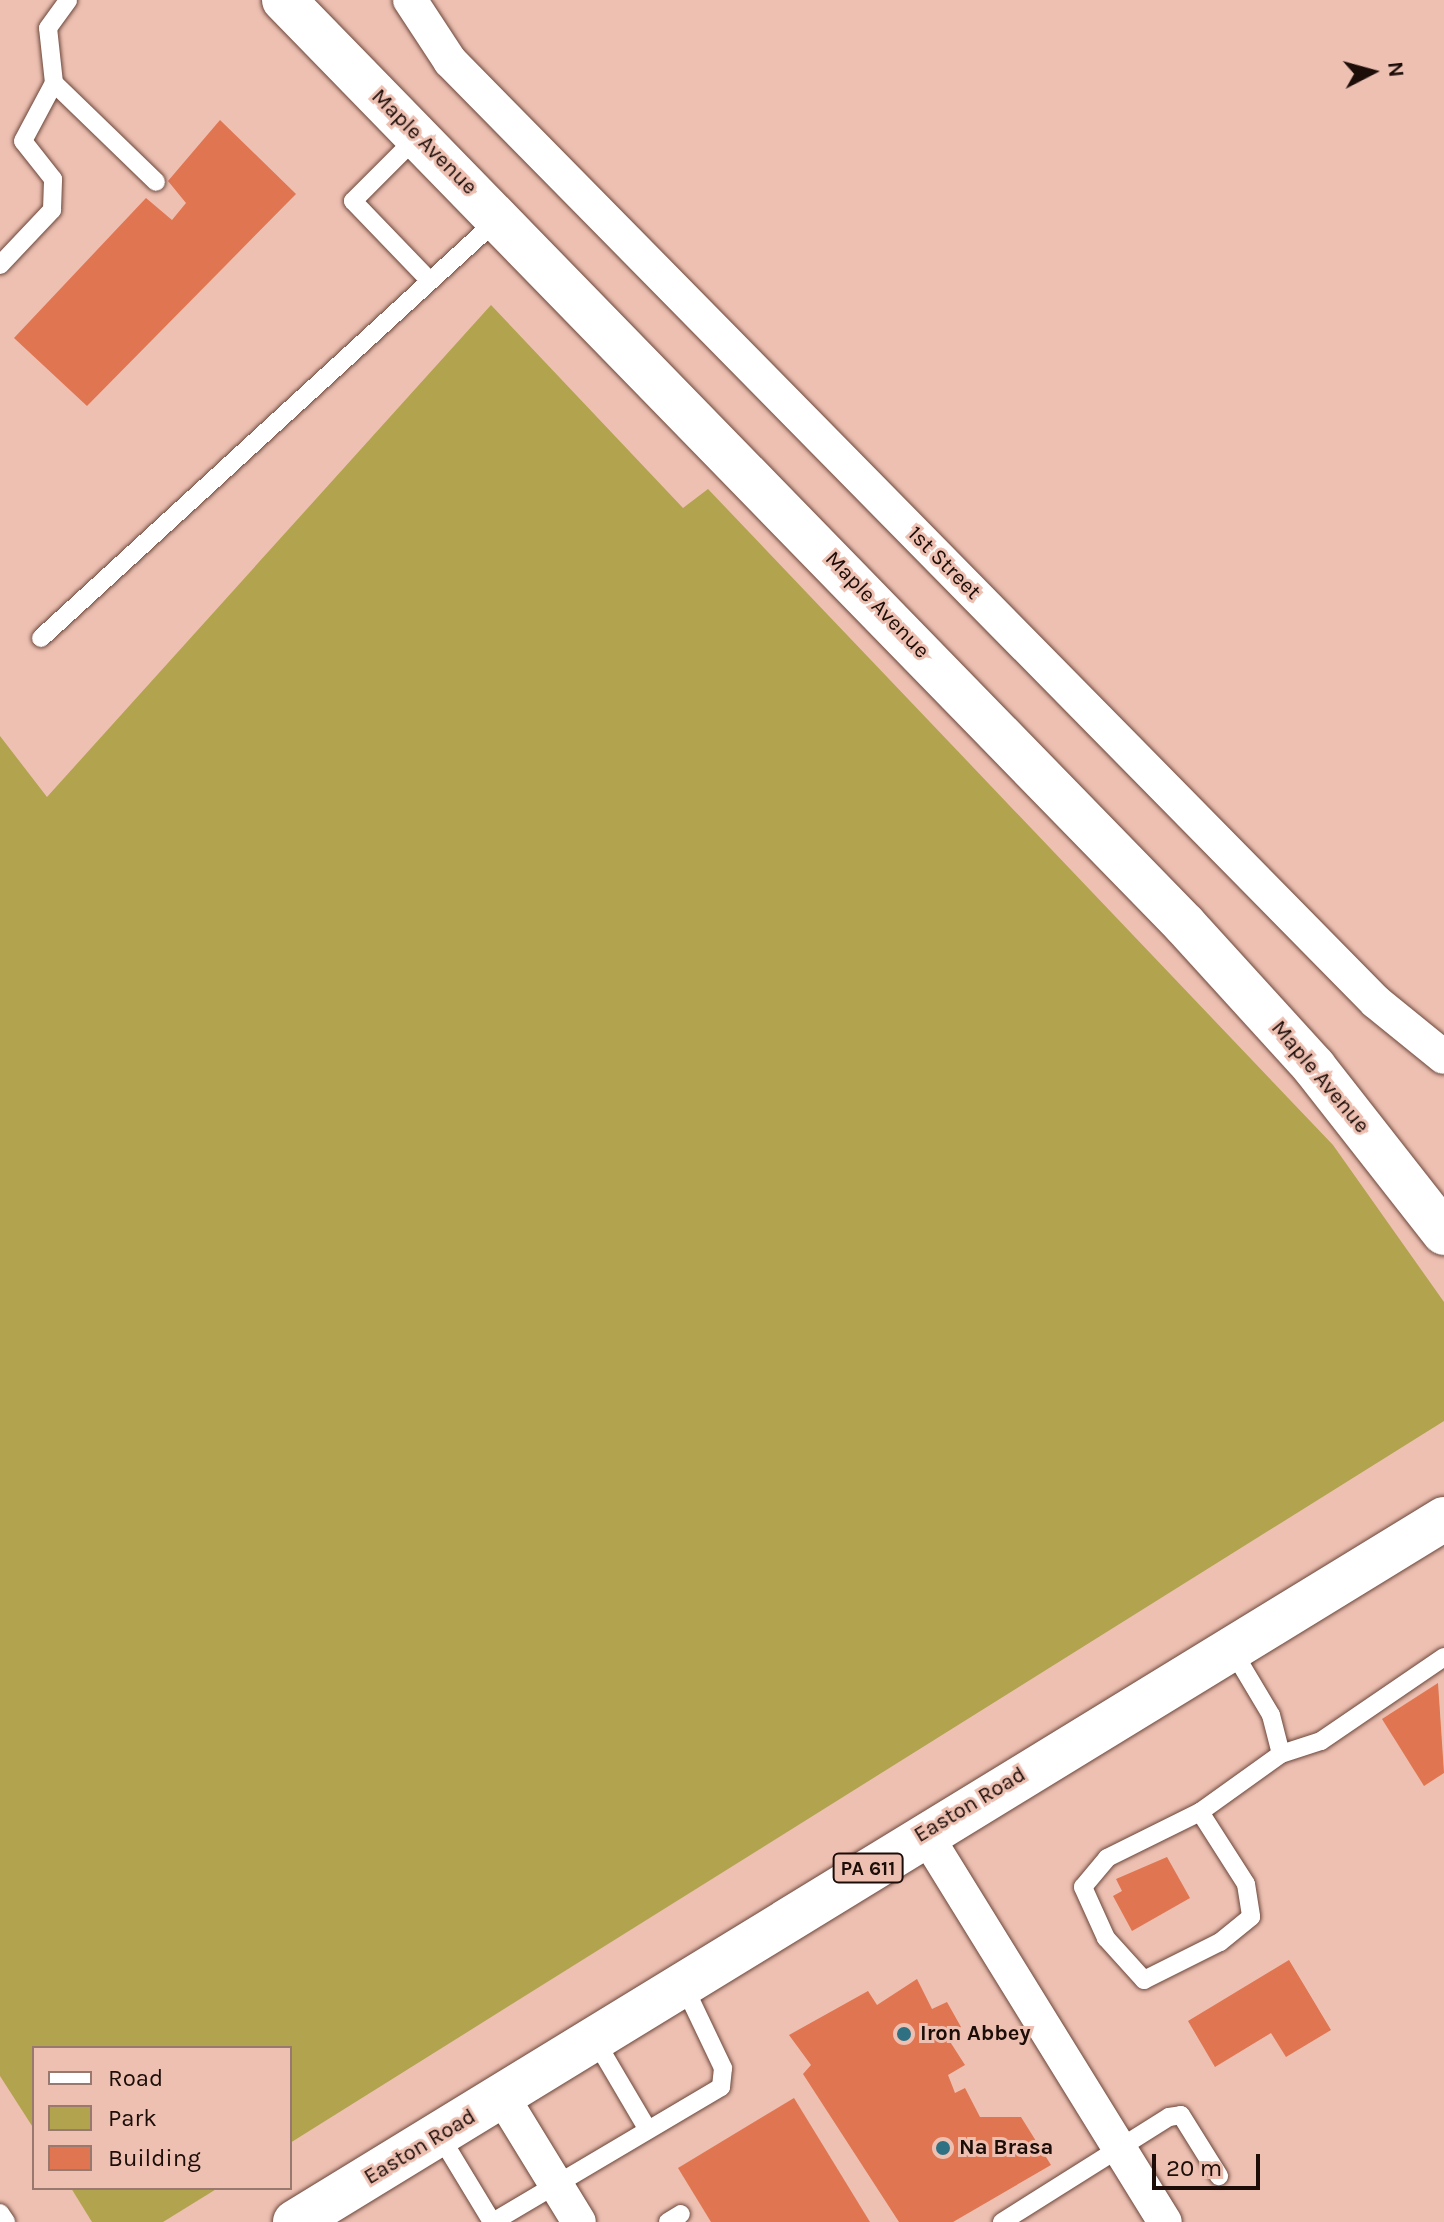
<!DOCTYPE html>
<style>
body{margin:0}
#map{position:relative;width:1444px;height:2222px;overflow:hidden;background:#edc0b2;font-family:Karla,sans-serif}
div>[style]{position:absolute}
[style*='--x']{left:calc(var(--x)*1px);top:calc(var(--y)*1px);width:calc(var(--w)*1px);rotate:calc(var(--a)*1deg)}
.green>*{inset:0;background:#b2a34e}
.building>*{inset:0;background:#e07551}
.roads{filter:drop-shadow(0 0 2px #6b463a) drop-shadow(0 0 2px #6b463a)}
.service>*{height:18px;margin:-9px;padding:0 9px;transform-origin:9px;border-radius:9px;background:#fff}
.minor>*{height:34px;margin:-17px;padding:0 17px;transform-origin:17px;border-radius:17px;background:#fff}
.tertiary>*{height:44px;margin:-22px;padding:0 22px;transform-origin:22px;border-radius:22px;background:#fff}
.trunk>*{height:44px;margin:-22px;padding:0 22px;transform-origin:22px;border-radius:22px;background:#fff}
.dots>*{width:22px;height:22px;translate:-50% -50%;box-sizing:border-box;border:4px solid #edc0b2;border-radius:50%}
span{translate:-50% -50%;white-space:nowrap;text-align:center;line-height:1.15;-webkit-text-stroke:6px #edc0b2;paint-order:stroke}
.shield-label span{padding:2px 6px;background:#edc0b2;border:2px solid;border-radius:6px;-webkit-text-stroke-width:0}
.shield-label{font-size:20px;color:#1c0d08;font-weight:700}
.street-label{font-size:22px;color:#1c0d08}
.poi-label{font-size:22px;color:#1c0d08;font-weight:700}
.left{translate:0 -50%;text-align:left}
.legend{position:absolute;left:32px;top:2046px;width:260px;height:144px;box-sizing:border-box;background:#edc0b2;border:2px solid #99786e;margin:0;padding:10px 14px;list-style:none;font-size:24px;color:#1c0d08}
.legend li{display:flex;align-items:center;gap:16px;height:40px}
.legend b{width:40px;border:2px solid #99786e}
.north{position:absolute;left:1332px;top:32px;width:80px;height:80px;-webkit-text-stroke:6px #edc0b2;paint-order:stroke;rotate:84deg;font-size:22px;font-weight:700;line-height:32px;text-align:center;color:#1c0d08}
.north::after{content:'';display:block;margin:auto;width:28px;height:36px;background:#1c0d08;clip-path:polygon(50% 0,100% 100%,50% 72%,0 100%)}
.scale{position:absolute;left:1152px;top:2154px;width:108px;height:36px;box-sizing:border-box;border:4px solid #1c0d08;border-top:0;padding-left:10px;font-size:24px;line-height:28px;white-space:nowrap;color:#1c0d08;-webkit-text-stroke:6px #edc0b2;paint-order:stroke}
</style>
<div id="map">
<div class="green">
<div style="clip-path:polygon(491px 305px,683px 508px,708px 489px,1333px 1145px,1444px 1302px,1444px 1421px,290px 2143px,290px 2048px,34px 2048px,34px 2129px,0 2076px,0 736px,47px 797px)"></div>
<div style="clip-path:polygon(71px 2188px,218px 2188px,163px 2222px,92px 2222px)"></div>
</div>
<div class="building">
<div style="clip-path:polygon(220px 120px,296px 194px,87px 406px,14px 338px,146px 198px,172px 220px,186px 203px,168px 181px)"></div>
<div style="clip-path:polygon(1438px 1683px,1444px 1773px,1424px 1786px,1382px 1719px)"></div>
<div style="clip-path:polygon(1167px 1857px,1190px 1898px,1132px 1931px,1113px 1896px,1122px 1891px,1116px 1879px)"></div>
<div style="clip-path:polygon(1289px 1960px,1331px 2030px,1286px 2057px,1271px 2033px,1215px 2067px,1188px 2021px)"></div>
<div style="clip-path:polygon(917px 1979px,932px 2009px,947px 2002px,961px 2027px,947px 2037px,965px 2065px,948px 2075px,955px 2093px,965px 2088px,980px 2117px,1021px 2117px,1051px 2165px,953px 2222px,899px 2222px,803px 2074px,811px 2065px,789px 2035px,868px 1991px,877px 2005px)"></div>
<div style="clip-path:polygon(794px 2098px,870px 2222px,711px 2222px,678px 2168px)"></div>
</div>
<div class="roads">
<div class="service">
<div style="--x:54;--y:83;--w:142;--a:44.1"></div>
<div style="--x:418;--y:136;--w:92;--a:135"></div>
<div style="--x:353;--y:201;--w:110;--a:46.1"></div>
<div style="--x:0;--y:265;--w:76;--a:-46.6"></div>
<div style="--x:52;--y:210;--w:31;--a:-88"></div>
<div style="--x:53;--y:179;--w:48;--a:-128.3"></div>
<div style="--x:23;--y:141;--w:66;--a:-61.9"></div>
<div style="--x:54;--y:83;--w:55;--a:-96.2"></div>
<div style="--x:48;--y:28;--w:34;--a:-54"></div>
<div style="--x:41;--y:638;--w:621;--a:-42.52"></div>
<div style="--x:1281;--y:1754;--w:42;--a:-18"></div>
<div style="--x:1321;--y:1741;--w:149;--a:-34.3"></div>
<div style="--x:1200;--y:1812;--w:85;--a:57.4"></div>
<div style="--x:1246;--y:1884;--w:33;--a:81"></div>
<div style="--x:1251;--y:1917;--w:40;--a:141"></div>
<div style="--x:1220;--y:1942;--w:85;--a:153.4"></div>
<div style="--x:1144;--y:1980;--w:57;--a:-132.1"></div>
<div style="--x:1106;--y:1938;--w:56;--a:-114.3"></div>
<div style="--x:1083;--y:1887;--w:38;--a:-50"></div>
<div style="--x:1107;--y:1858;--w:104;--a:-26.3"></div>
<div style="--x:1200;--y:1812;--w:100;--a:-35.6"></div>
<div style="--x:1281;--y:1754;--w:40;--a:-104.4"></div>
<div style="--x:1271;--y:1715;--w:78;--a:-120.8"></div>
<div style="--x:595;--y:2040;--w:104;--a:59.5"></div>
<div style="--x:440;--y:2136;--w:100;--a:58.8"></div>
<div style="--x:0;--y:2213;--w:11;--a:56"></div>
<div style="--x:493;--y:2222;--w:265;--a:-30.6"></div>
<div style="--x:721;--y:2087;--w:19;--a:-84"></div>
<div style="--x:723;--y:2068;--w:93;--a:-115.5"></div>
<div style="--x:668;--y:2222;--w:15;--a:-32"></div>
<div style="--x:1002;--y:2222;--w:197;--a:-32.2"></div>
<div style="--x:1169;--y:2117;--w:12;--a:-9"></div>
<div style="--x:1181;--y:2115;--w:72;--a:58.1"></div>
</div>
<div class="minor">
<div style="--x:410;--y:0;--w:73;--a:56.7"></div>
<div style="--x:450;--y:61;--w:1320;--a:45.46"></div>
<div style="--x:1376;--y:1002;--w:87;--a:39"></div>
<div style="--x:924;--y:1832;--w:458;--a:58.3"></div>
<div style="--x:503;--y:2098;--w:145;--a:58.5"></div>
</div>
<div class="tertiary">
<div style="--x:284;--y:0;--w:1291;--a:45.75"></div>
<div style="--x:1185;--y:925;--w:192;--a:47.7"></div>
<div style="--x:1314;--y:1067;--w:211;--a:51.9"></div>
</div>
<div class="trunk">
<div style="--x:295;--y:2222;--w:1347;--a:-31.46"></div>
</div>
</div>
<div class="dots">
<div style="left:904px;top:2034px;background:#2f7183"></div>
<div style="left:943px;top:2148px;background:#2f7183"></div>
</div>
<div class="shield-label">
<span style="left:868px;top:1868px">PA 611</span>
</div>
<div class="street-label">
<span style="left:424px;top:142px;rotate:45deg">Maple Avenue</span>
<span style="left:944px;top:563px;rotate:45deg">1st Street</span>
<span style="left:877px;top:605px;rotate:46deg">Maple Avenue</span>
<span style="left:1320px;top:1077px;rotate:50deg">Maple Avenue</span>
<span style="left:970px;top:1805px;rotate:-31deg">Easton Road</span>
<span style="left:420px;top:2147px;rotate:-31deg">Easton Road</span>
</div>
<div class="poi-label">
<span class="left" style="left:920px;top:2034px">Iron Abbey</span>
<span class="left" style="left:959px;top:2148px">Na Brasa</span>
</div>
<ul class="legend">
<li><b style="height:10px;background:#fff"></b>Road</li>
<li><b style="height:22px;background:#b2a34e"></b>Park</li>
<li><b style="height:22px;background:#e07551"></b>Building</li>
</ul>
<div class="north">N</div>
<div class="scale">20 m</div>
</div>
